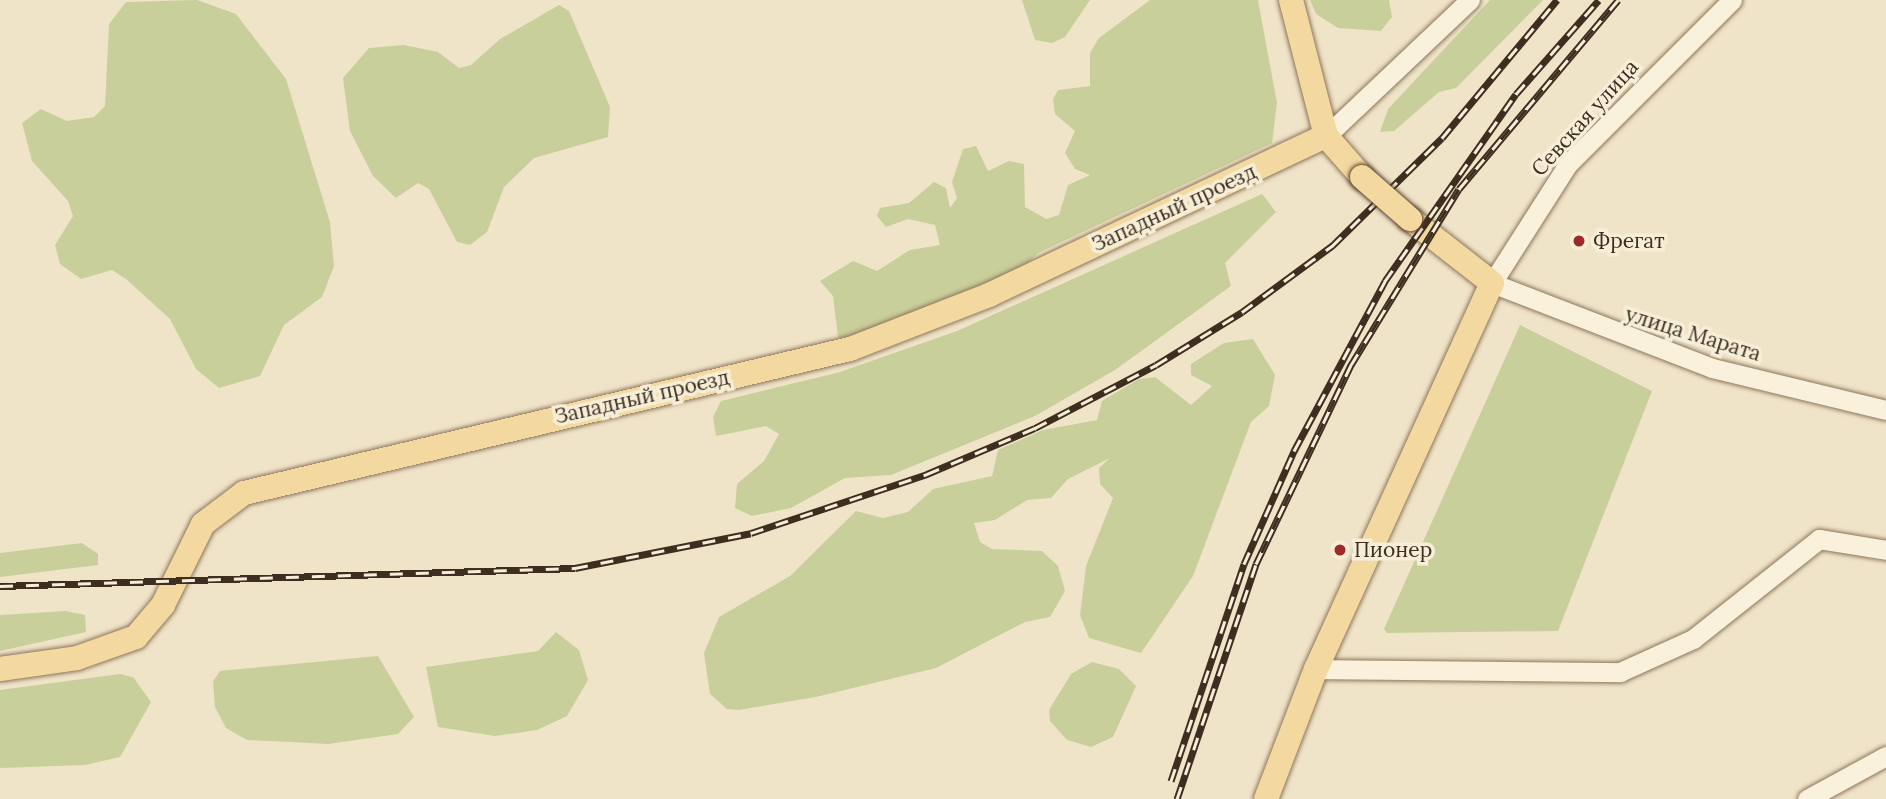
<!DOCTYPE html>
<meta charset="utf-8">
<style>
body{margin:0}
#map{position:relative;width:1886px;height:799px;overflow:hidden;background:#f0e4c8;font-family:Lora,serif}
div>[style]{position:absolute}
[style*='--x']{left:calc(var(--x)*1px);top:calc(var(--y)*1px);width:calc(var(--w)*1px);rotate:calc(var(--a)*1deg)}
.green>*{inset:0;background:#c9cf9b}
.roads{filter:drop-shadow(0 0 2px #8d765c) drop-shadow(0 0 2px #8d765c)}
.minor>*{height:19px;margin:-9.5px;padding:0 9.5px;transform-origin:9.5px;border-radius:9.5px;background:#faf1dc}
.major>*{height:24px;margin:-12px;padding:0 12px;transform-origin:12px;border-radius:12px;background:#f3d9a0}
.rail>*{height:7px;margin-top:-3.5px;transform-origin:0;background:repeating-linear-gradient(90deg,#f7eed8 0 13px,#3d2e20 0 26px);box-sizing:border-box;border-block:2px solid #3d2e20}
.bridges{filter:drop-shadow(0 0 2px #5b4430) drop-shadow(0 0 2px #5b4430)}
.major-bridge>*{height:24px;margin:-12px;padding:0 12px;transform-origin:12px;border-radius:12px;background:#f3d9a0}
.dots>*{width:19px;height:19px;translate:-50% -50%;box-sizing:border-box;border:4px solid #f7eed8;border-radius:50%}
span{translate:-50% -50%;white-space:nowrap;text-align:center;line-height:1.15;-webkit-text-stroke:7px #f7eed8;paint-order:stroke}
.street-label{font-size:21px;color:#3d2e20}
.poi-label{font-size:21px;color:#3d2e20}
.left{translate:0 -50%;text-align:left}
</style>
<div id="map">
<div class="green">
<div style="clip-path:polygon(197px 0,236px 14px,286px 79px,330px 222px,334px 266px,322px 297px,284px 325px,260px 376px,219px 388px,196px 369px,170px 319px,126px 279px,112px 270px,81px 279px,60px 264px,55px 245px,73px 216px,68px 201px,32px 161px,22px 123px,41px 109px,67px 121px,94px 117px,105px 106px,109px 24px,126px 2px)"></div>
<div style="clip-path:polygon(1022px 0,1090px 0,1065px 37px,1052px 43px,1035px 40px)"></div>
<div style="clip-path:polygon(1150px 0,1258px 0,1277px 103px,1272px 143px,1038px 253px,1020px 271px,846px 340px,838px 337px,833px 296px,820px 281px,853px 261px,877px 271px,910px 250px,940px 245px,935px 225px,908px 219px,886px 227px,877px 216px,880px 208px,909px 203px,934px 182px,946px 188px,950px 208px,957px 198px,952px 182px,963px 149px,976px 146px,988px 171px,1009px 161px,1024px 164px,1025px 207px,1046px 219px,1059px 215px,1068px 185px,1090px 175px,1075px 169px,1065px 153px,1075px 131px,1055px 114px,1053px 99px,1058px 90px,1090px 86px,1090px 53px,1099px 38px)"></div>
<div style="clip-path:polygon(1310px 0,1389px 0,1392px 17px,1381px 31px,1338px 28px,1316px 14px)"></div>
<div style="clip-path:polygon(1490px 0,1543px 0,1456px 88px,1439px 92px,1394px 131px,1380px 132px,1388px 109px)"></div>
<div style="clip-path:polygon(559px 5px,569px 11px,610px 107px,608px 137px,534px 158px,504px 187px,487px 232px,470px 245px,457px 242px,429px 189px,418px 183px,396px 198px,373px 176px,350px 131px,343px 78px,369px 48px,404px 45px,438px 52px,459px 68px,471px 65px,500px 39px)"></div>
<div style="clip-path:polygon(1262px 194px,1276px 212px,1225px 263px,1231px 286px,1115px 370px,1035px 416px,891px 475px,845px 478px,791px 508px,752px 516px,735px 508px,737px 484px,764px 461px,779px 434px,766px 426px,716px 436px,713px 417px,721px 401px,840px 372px,957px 331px)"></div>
<div style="clip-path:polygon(1520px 325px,1652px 391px,1558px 631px,1387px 633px,1384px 629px)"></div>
<div style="clip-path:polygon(1253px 339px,1275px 375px,1269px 406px,1251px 422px,1193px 576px,1141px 653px,1089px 638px,1080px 615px,1086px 566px,1113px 498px,1100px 484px,1099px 468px,1110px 458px,1068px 479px,1051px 498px,1027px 500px,995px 520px,974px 523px,980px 542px,992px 549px,1042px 551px,1058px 566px,1065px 591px,1050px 617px,1025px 622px,936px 668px,816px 697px,739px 710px,727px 709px,710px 694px,704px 653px,719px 617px,790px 576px,856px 511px,883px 518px,908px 512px,933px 489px,992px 476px,998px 450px,1043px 430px,1097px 420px,1102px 401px,1139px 379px,1155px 377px,1191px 405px,1212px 386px,1191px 375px,1191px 364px,1224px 343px)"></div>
<div style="clip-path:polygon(82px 543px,98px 554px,98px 565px,0 577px,0 553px)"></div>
<div style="clip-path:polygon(66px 611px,85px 615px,86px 632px,0 651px,0 615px)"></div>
<div style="clip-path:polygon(556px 632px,579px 650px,588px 680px,567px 716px,537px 730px,495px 736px,438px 727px,426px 667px,538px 651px)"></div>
<div style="clip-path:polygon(378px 656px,414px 717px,398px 734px,328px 744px,247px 740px,226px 728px,215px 707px,213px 681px,220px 671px)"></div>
<div style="clip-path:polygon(1092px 662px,1119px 669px,1136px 686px,1113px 737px,1091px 747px,1067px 740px,1050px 721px,1049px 710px,1071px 674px)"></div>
<div style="clip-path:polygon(120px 674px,133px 677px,151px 702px,120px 757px,85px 765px,0 768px,0 690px)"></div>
</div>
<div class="roads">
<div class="minor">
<div style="--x:1732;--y:0;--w:232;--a:135"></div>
<div style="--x:1568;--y:164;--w:141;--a:122.6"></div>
<div style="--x:1492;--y:283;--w:236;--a:21.1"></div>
<div style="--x:1712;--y:368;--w:179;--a:13.6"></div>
<div style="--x:1326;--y:136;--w:198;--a:-43.4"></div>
<div style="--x:1316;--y:669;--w:304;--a:0.6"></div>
<div style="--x:1620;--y:672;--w:80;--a:-24.3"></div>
<div style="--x:1693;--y:639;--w:161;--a:-38.4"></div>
<div style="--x:1819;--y:539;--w:68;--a:9.3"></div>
<div style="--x:1807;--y:799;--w:90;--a:-28.6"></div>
</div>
<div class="major">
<div style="--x:1291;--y:0;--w:140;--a:75.6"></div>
<div style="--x:1326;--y:136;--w:55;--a:48.7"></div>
<div style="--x:0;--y:669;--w:78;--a:-8.1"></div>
<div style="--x:77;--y:658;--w:63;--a:-19.6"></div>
<div style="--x:136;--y:637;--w:42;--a:-49.8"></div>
<div style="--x:163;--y:605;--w:90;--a:-63.7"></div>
<div style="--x:203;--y:524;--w:51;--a:-37.1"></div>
<div style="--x:244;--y:493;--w:623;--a:-13.37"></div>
<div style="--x:850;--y:349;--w:149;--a:-21.2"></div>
<div style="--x:989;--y:295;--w:373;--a:-25.3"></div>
<div style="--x:1266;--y:799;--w:139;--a:-69"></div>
<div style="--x:1316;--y:669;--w:424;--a:-65.5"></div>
<div style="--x:1492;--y:283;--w:104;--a:-142"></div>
</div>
</div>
<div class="rail">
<div style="--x:0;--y:586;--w:575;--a:-1.79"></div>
<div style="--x:575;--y:568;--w:179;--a:-11.2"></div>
<div style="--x:751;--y:533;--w:186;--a:-18.5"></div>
<div style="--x:927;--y:474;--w:117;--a:-23.1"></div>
<div style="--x:1035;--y:428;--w:136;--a:-27.5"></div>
<div style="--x:1156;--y:365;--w:101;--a:-31.6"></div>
<div style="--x:1242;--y:312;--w:112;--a:-36.3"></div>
<div style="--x:1332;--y:246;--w:154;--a:-44.5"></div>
<div style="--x:1442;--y:138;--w:180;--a:-50.2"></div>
<div style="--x:1171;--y:781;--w:229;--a:-71.4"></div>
<div style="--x:1244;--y:564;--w:124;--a:-66.1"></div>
<div style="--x:1294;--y:451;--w:193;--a:-61.8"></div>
<div style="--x:1385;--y:281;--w:228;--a:-55"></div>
<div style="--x:1516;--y:94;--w:125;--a:-48.6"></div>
<div style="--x:1177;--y:799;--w:248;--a:-71.4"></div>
<div style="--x:1256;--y:564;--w:221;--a:-64.5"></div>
<div style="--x:1351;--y:365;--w:206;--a:-58.5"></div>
<div style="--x:1459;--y:189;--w:247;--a:-49.9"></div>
</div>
<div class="bridges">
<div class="major-bridge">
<div style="--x:1362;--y:177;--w:64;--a:41.2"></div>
</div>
</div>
<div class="dots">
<div style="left:1579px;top:241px;background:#9e2a2b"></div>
<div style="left:1340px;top:550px;background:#9e2a2b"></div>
</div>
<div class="street-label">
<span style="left:1585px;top:118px;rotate:-48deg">Севская улица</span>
<span style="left:1174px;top:208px;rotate:-25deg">Западный проезд</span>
<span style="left:1693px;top:334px;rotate:17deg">улица Марата</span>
<span style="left:642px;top:397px;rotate:-13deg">Западный проезд</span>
</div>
<div class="poi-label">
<span class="left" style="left:1593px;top:241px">Фрегат</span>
<span class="left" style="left:1354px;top:550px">Пионер</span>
</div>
</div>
